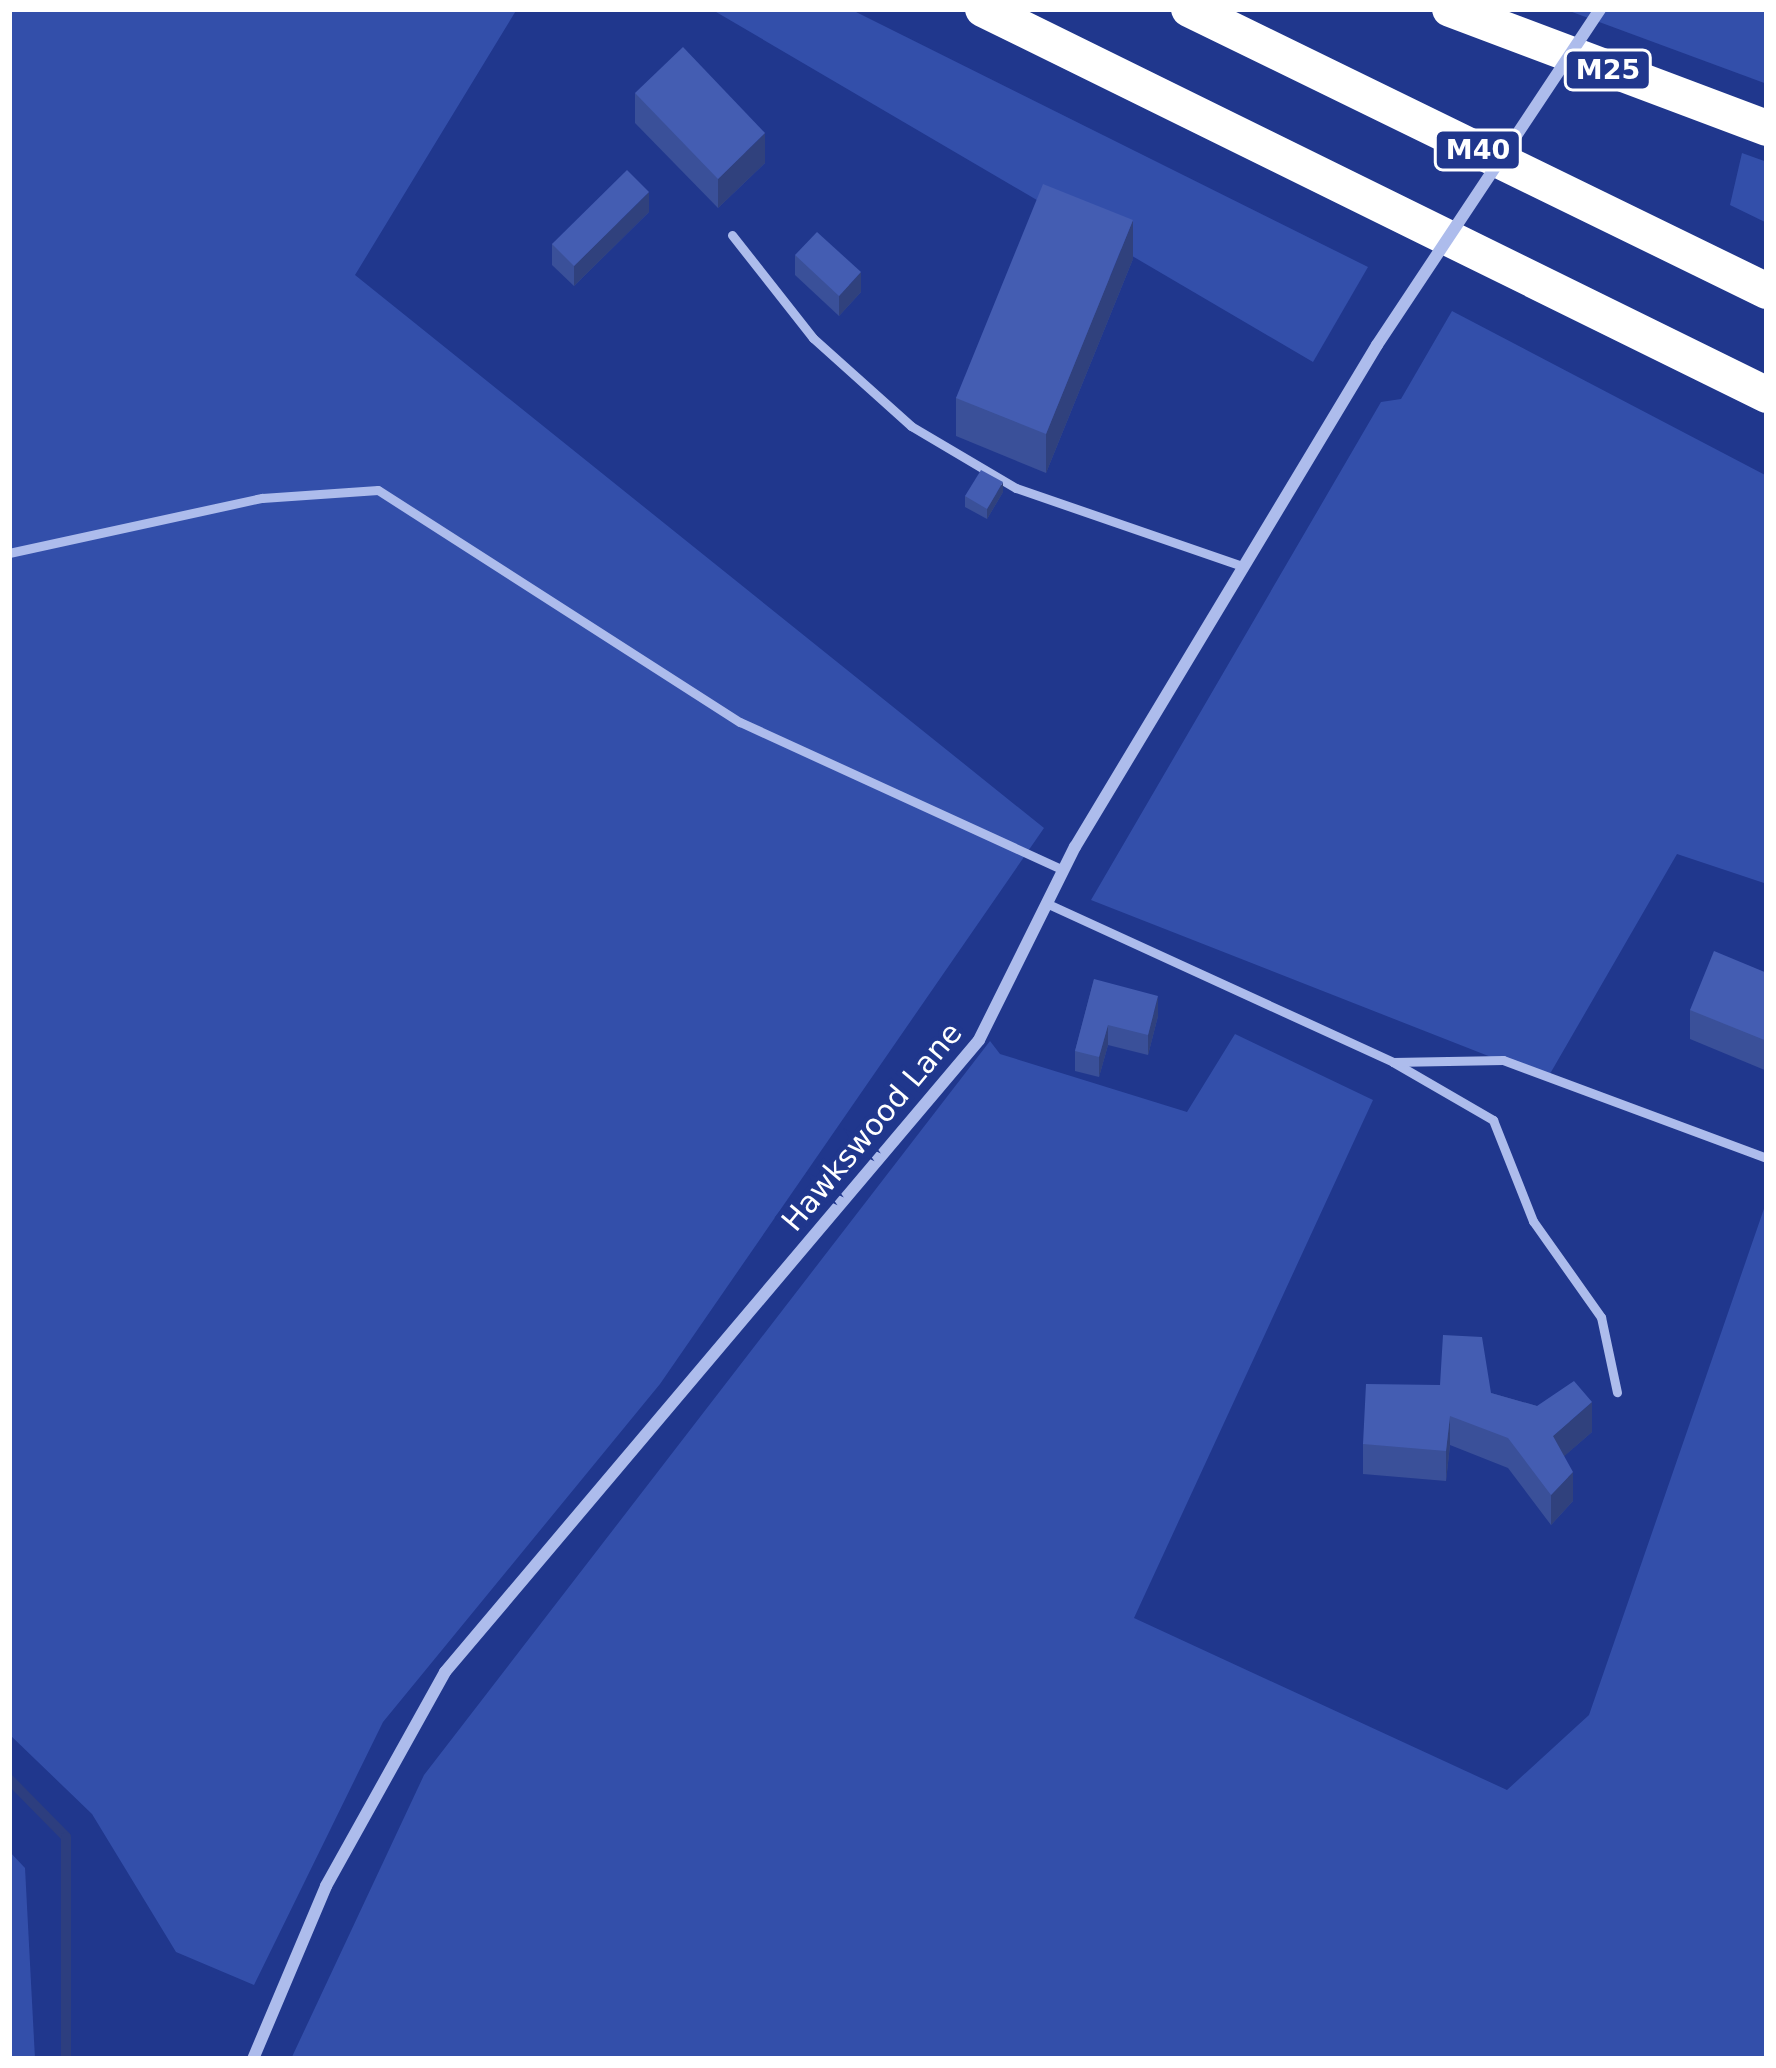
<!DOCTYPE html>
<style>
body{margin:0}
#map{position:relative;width:1776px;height:2068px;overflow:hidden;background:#20378d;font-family:"DejaVu Sans",sans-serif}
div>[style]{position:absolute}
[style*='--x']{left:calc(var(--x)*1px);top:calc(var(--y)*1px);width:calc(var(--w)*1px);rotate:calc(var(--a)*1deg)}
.green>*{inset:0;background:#334faa}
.stream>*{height:10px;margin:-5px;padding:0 5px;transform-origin:5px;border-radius:5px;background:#2d3e7f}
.service>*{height:9px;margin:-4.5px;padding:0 4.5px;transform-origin:4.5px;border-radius:4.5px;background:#adbcec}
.minor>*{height:12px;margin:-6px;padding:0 6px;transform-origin:6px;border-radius:6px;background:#adbcec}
.motorway>*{height:36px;margin:-18px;padding:0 18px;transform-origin:18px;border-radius:18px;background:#fff}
.minor-bridge>*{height:12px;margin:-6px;padding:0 6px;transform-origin:6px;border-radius:6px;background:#adbcec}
.wall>*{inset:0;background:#3a5099}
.shaded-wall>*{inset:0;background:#30417d}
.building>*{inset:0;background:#445db2}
span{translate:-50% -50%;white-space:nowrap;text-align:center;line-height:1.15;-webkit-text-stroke:9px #20378d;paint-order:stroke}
.shield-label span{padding:3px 9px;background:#20378d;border:3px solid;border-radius:9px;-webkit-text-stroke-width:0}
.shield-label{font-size:27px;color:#fff;font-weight:700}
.street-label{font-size:30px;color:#fff}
.frame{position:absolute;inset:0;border:12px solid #fff;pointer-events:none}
</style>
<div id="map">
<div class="green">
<div style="clip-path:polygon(9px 9px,517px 9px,355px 275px,1044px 828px,660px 1384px,383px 1722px,254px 1985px,176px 1952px,92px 1814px,9px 1734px)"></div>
<div style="clip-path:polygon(711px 9px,850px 9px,1368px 267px,1313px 362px)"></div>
<div style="clip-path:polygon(1564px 9px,1767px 9px,1767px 84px)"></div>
<div style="clip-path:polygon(1742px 153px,1767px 162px,1767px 223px,1730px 205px)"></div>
<div style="clip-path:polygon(1452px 311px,1767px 476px,1767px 884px,1677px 854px,1547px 1079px,1091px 900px,1381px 402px,1401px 399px)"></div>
<div style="clip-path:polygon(1235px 1034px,1373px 1100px,1134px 1618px,1507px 1790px,1589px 1715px,1767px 1200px,1767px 2059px,291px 2059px,424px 1775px,990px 1041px,1000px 1054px,1187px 1112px)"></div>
<div style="clip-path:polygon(9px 1851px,25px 1868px,35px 2059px,9px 2059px)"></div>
</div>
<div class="stream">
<div style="--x:9;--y:1779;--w:81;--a:45.5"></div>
<div style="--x:66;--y:1837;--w:222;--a:90"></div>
</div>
<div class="service">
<div style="--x:732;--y:235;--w:131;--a:51.8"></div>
<div style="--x:813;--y:338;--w:132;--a:41.9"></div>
<div style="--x:911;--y:426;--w:122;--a:30.6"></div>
<div style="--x:1016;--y:488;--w:240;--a:19"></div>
<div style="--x:9;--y:553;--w:259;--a:-12.3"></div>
<div style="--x:262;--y:498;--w:116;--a:-3.9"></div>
<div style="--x:378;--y:490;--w:430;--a:32.7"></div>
<div style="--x:740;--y:722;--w:355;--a:24.6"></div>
<div style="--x:1046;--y:903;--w:382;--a:24.6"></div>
<div style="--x:1393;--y:1062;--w:116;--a:30.1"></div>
<div style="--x:1493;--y:1120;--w:109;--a:68.4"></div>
<div style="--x:1533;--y:1221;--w:118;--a:54.7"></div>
<div style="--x:1601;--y:1317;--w:77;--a:78"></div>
<div style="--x:1393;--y:1062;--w:110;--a:-1"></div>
<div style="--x:1503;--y:1060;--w:282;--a:20.4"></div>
</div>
<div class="minor">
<div style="--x:253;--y:2059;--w:188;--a:-67.1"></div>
<div style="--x:326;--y:1886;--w:245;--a:-60.9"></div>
<div style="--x:445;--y:1672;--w:827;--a:-49.8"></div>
<div style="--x:979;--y:1040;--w:216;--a:-63.6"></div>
<div style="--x:1075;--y:847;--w:586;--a:-58.97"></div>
</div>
<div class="motorway">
<div style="--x:983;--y:9;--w:874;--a:26.21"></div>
<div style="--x:1189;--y:9;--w:643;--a:26.01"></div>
<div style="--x:1450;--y:9;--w:339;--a:20.6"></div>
</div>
<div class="minor-bridge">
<div style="--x:1377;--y:345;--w:403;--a:-56.4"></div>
</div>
<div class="wall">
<div style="clip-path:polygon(635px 93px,765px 163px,718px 208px,635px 123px)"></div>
<div style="clip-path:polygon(649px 212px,574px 286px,552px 265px,552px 244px)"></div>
<div style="clip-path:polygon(795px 255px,861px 292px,839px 316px,795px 275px)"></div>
<div style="clip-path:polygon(1133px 259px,1046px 473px,956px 436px,956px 398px)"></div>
<div style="clip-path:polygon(1003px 492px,987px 519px,965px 507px,965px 496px)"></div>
<div style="clip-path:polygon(1767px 973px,1767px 1071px,1690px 1039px,1690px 1010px)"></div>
<div style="clip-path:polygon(1094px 979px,1158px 1016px,1148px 1055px,1108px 1045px,1099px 1077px,1075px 1071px,1075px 1051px)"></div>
<div style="clip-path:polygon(1491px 1393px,1537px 1406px,1592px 1432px,1564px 1456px,1573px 1501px,1551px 1525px,1508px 1468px,1450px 1445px,1446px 1481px,1363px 1474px,1363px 1444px)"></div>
</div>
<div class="shaded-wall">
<div style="clip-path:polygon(765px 133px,765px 163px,718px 208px,718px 179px)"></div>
<div style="clip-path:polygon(649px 192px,649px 212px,574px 286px,574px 266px)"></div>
<div style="clip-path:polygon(1133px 220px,1133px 259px,1046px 473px,1046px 434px)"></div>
<div style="clip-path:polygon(861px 272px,861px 292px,839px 316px,839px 296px)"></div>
<div style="clip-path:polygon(1003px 482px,1003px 492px,987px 519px,987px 509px)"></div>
<div style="clip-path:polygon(1158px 996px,1158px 1016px,1148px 1055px,1148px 1035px)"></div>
<div style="clip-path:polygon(1108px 1025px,1108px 1045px,1099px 1077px,1099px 1057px)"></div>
<div style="clip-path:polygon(1592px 1402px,1592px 1432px,1553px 1466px,1553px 1436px)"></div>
<div style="clip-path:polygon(1450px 1416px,1450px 1445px,1446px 1481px,1446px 1451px)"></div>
<div style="clip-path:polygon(1573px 1472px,1573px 1501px,1551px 1525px,1551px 1495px)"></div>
</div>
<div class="building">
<div style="clip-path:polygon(683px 47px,765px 133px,718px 179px,635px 93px)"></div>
<div style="clip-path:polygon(627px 170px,649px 192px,574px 266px,552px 244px)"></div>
<div style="clip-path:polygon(1043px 184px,1133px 220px,1046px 434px,956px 398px)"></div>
<div style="clip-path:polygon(817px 232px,861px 272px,839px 296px,795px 255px)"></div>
<div style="clip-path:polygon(981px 470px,1003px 482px,987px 509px,965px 496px)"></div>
<div style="clip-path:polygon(1714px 951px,1767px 973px,1767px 1041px,1690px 1010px)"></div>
<div style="clip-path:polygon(1094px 979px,1158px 996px,1148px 1035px,1108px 1025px,1099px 1057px,1075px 1051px)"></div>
<div style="clip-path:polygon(1443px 1335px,1482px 1337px,1491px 1393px,1537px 1406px,1574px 1381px,1592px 1402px,1553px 1436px,1573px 1472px,1551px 1495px,1508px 1438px,1450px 1416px,1446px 1451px,1363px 1444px,1366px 1384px,1440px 1385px)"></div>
</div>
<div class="shield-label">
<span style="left:1608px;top:70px">M25</span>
<span style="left:1478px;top:150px">M40</span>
</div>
<div class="street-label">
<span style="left:872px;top:1127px;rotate:-50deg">Hawkswood Lane</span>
</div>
<div class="frame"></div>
</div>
